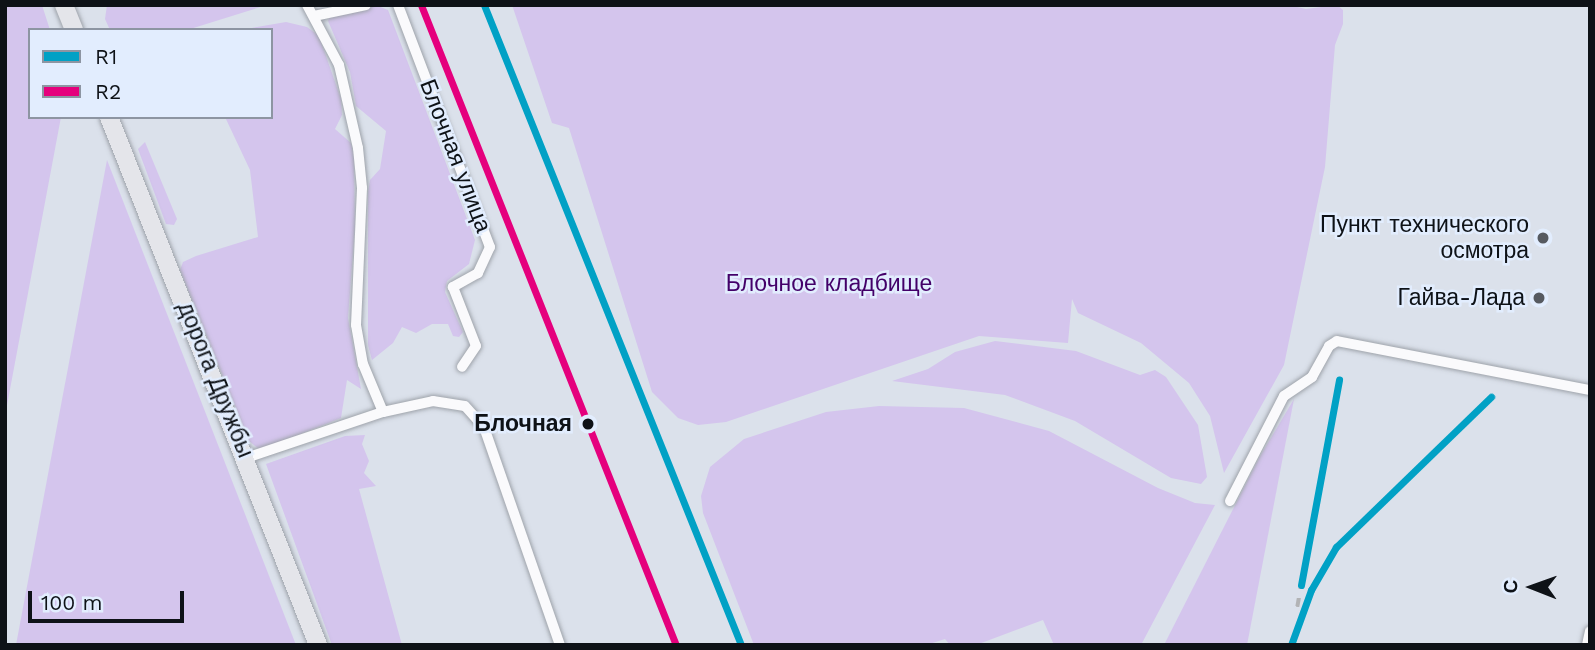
<!DOCTYPE html>
<meta charset="utf-8">
<style>
body{margin:0}
#map{position:relative;width:1595px;height:650px;overflow:hidden;background:#dbe1eb;font-family:"Work Sans",sans-serif}
div>[style]{position:absolute}
[style*='--x']{left:calc(var(--x)*1px);top:calc(var(--y)*1px);width:calc(var(--w)*1px);rotate:calc(var(--a)*1deg)}
.green>*{inset:0;background:#d4c5ed}
.roads{filter:drop-shadow(0 0 2px #9ea3aa) drop-shadow(0 0 2px #9ea3aa)}
.minor>*{height:10px;margin:-5px;padding:0 5px;transform-origin:5px;border-radius:5px;background:#fafafc}
.primary>*{height:18px;margin:-9px;padding:0 9px;transform-origin:9px;border-radius:9px;background:#e4e5ea}
.rail>*{height:3.5px;margin-top:-1.75px;transform-origin:0;background:repeating-linear-gradient(90deg,#b2b3b5 0 9px,transparent 0 18px)}
.rail-1>*{height:7px;margin:-3.5px;padding:0 3.5px;transform-origin:3.5px;border-radius:3.5px;background:#01a1c5}
.rail-2>*{height:7px;margin:-3.5px;padding:0 3.5px;transform-origin:3.5px;border-radius:3.5px;background:#e5007d}
.dots>*{width:19px;height:19px;translate:-50% -50%;box-sizing:border-box;border:4px solid #e2edfe;border-radius:50%}
span{translate:-50% -50%;white-space:nowrap;text-align:center;line-height:1.15;-webkit-text-stroke:5px #e2edfe;paint-order:stroke}
.street-label{font-size:23px;color:#0e1217}
.poi-label{font-size:23px;color:#0e1217}
.right{translate:-100% -50%;text-align:right}
.park-label{font-size:23px;color:#430069}
.stop-label{font-size:23px;color:#0e1217;font-weight:700}
.frame{position:absolute;inset:0;border:7px solid #0e1217;pointer-events:none}
.legend{position:absolute;left:28px;top:28px;width:245px;height:91px;box-sizing:border-box;background:#e2edfe;border:2px solid #8d95a2;margin:0;padding:9px 12px;list-style:none;font-size:21px;color:#0e1217}
.legend li{display:flex;align-items:center;gap:14px;height:35px}
.legend b{width:35px;border:2px solid #8d95a2}
.north{position:absolute;left:1497px;top:552px;width:70px;height:70px;-webkit-text-stroke:5px #e2edfe;paint-order:stroke;rotate:271deg;font-size:19px;font-weight:700;line-height:28px;text-align:center;color:#0e1217}
.north::after{content:'';display:block;margin:auto;width:24px;height:32px;background:#0e1217;clip-path:polygon(50% 0,100% 100%,50% 72%,0 100%)}
.scale{position:absolute;left:28px;top:591px;width:156px;height:32px;box-sizing:border-box;border:4px solid #0e1217;border-top:0;padding-left:9px;font-size:21px;line-height:24px;white-space:nowrap;color:#0e1217;-webkit-text-stroke:5px #e2edfe;paint-order:stroke}
</style>
<div id="map">
<div class="green">
<div style="clip-path:polygon(5px 5px,42px 5px,50px 30px,30px 30px,30px 117px,61px 117px,5px 416px)"></div>
<div style="clip-path:polygon(107px 5px,267px 5px,187px 30px,110px 30px,105px 19px)"></div>
<div style="clip-path:polygon(512px 5px,1288px 5px,1306px 9px,1337px 5px,1343px 10px,1343px 24px,1335px 45px,1325px 167px,1284px 365px,1224px 473px,1210px 416px,1189px 383px,1141px 343px,1078px 313px,1072px 299px,1068px 343px,979px 336px,726px 422px,698px 425px,678px 418px,652px 392px,569px 128px,552px 123px)"></div>
<div style="clip-path:polygon(378px 6px,388px 10px,475px 240px,469px 264px,447px 281px,445px 292px,463px 332px,459px 337px,453px 336px,448px 324px,432px 324px,416px 333px,402px 327px,393px 343px,372px 360px,368px 345px,368px 192px,370px 180px,380px 169px,386px 131px,356px 106px,350px 72px,328px 21px,330px 15px)"></div>
<div style="clip-path:polygon(286px 22px,307px 27px,319px 36px,341px 99px,342px 115px,335px 129px,351px 143px,354px 158px,355px 226px,348px 318px,361px 389px,347px 380px,341px 418px,260px 450px,249px 441px,180px 270px,183px 262px,196px 256px,258px 237px,250px 170px,225px 117px,271px 117px,271px 30px,240px 30px)"></div>
<div style="clip-path:polygon(145px 142px,177px 219px,174px 225px,166px 224px,138px 149px)"></div>
<div style="clip-path:polygon(107px 160px,296px 645px,16px 645px)"></div>
<div style="clip-path:polygon(995px 341px,1076px 351px,1140px 375px,1155px 370px,1166px 377px,1198px 425px,1207px 477px,1201px 484px,1171px 478px,1075px 421px,1005px 395px,892px 381px,928px 369px,955px 352px)"></div>
<div style="clip-path:polygon(1294px 399px,1247px 645px,1164px 645px,1259px 458px)"></div>
<div style="clip-path:polygon(879px 406px,964px 408px,1049px 431px,1158px 488px,1195px 503px,1215px 505px,1141px 645px,1054px 645px,1043px 620px,976px 645px,950px 645px,945px 639px,926px 645px,754px 645px,703px 513px,701px 496px,710px 467px,744px 439px,826px 412px)"></div>
<div style="clip-path:polygon(365px 435px,362px 444px,369px 461px,364px 473px,376px 486px,359px 489px,402px 645px,332px 645px,266px 464px,345px 436px)"></div>
</div>
<div class="roads">
<div class="minor">
<div style="--x:307;--y:5;--w:68;--a:61.9"></div>
<div style="--x:339;--y:65;--w:85;--a:77.1"></div>
<div style="--x:358;--y:148;--w:40;--a:84.3"></div>
<div style="--x:362;--y:188;--w:137;--a:92.5"></div>
<div style="--x:356;--y:325;--w:40;--a:80"></div>
<div style="--x:363;--y:364;--w:52;--a:67.4"></div>
<div style="--x:398;--y:5;--w:259;--a:69.2"></div>
<div style="--x:490;--y:247;--w:29;--a:115"></div>
<div style="--x:478;--y:273;--w:29;--a:151"></div>
<div style="--x:453;--y:287;--w:63;--a:68.7"></div>
<div style="--x:476;--y:346;--w:25;--a:124"></div>
<div style="--x:314;--y:16;--w:53;--a:-11.9"></div>
<div style="--x:246;--y:458;--w:145;--a:-18.6"></div>
<div style="--x:383;--y:412;--w:51;--a:-12.4"></div>
<div style="--x:433;--y:401;--w:32;--a:9"></div>
<div style="--x:465;--y:406;--w:28;--a:48"></div>
<div style="--x:484;--y:427;--w:231;--a:70.8"></div>
<div style="--x:1230;--y:501;--w:118;--a:-62.8"></div>
<div style="--x:1284;--y:396;--w:34;--a:-34"></div>
<div style="--x:1312;--y:377;--w:35;--a:-61"></div>
<div style="--x:1329;--y:346;--w:9;--a:-32"></div>
<div style="--x:1337;--y:341;--w:258;--a:11"></div>
<div style="--x:1587;--y:645;--w:14;--a:-78"></div>
</div>
<div class="primary">
<div style="--x:64;--y:5;--w:27;--a:68"></div>
<div style="--x:109;--y:117;--w:568;--a:68.4"></div>
</div>
</div>
<div class="rail">
<div style="--x:484;--y:5;--w:690;--a:68.12"></div>
<div style="--x:1297;--y:607;--w:232;--a:-79.6"></div>
<div style="--x:1291;--y:645;--w:59;--a:-70"></div>
<div style="--x:1311;--y:590;--w:50;--a:-59.8"></div>
<div style="--x:1336;--y:547;--w:216;--a:-44.1"></div>
</div>
<div class="rail-1">
<div style="--x:484;--y:5;--w:690;--a:68.12"></div>
<div style="--x:1301;--y:585;--w:209;--a:-79.5"></div>
<div style="--x:1291;--y:645;--w:59;--a:-70"></div>
<div style="--x:1311;--y:590;--w:50;--a:-59.8"></div>
<div style="--x:1336;--y:547;--w:216;--a:-44.1"></div>
</div>
<div class="rail-2">
<div style="--x:421;--y:5;--w:689;--a:68.28"></div>
</div>
<div class="dots">
<div style="left:1543px;top:238px;background:#565a61"></div>
<div style="left:1539px;top:298px;background:#565a61"></div>
<div style="left:588px;top:424px;background:#0e1217"></div>
</div>
<div class="street-label">
<span style="left:455px;top:156px;rotate:69deg">Блочная улица</span>
<span style="left:215px;top:380px;rotate:68deg">дорога Дружбы</span>
</div>
<div class="poi-label">
<span class="right" style="left:1529px;top:238px">Пункт технического<br>осмотра</span>
<span class="right" style="left:1525px;top:298px">Гайва-Лада</span>
</div>
<div class="park-label">
<span style="left:829px;top:284px">Блочное кладбище</span>
</div>
<div class="stop-label">
<span class="right" style="left:572px;top:424px">Блочная</span>
</div>
<div class="frame"></div>
<ul class="legend">
<li><b style="height:9px;background:#01a1c5"></b>R1</li>
<li><b style="height:9px;background:#e5007d"></b>R2</li>
</ul>
<div class="north">С</div>
<div class="scale">100 m</div>
</div>
